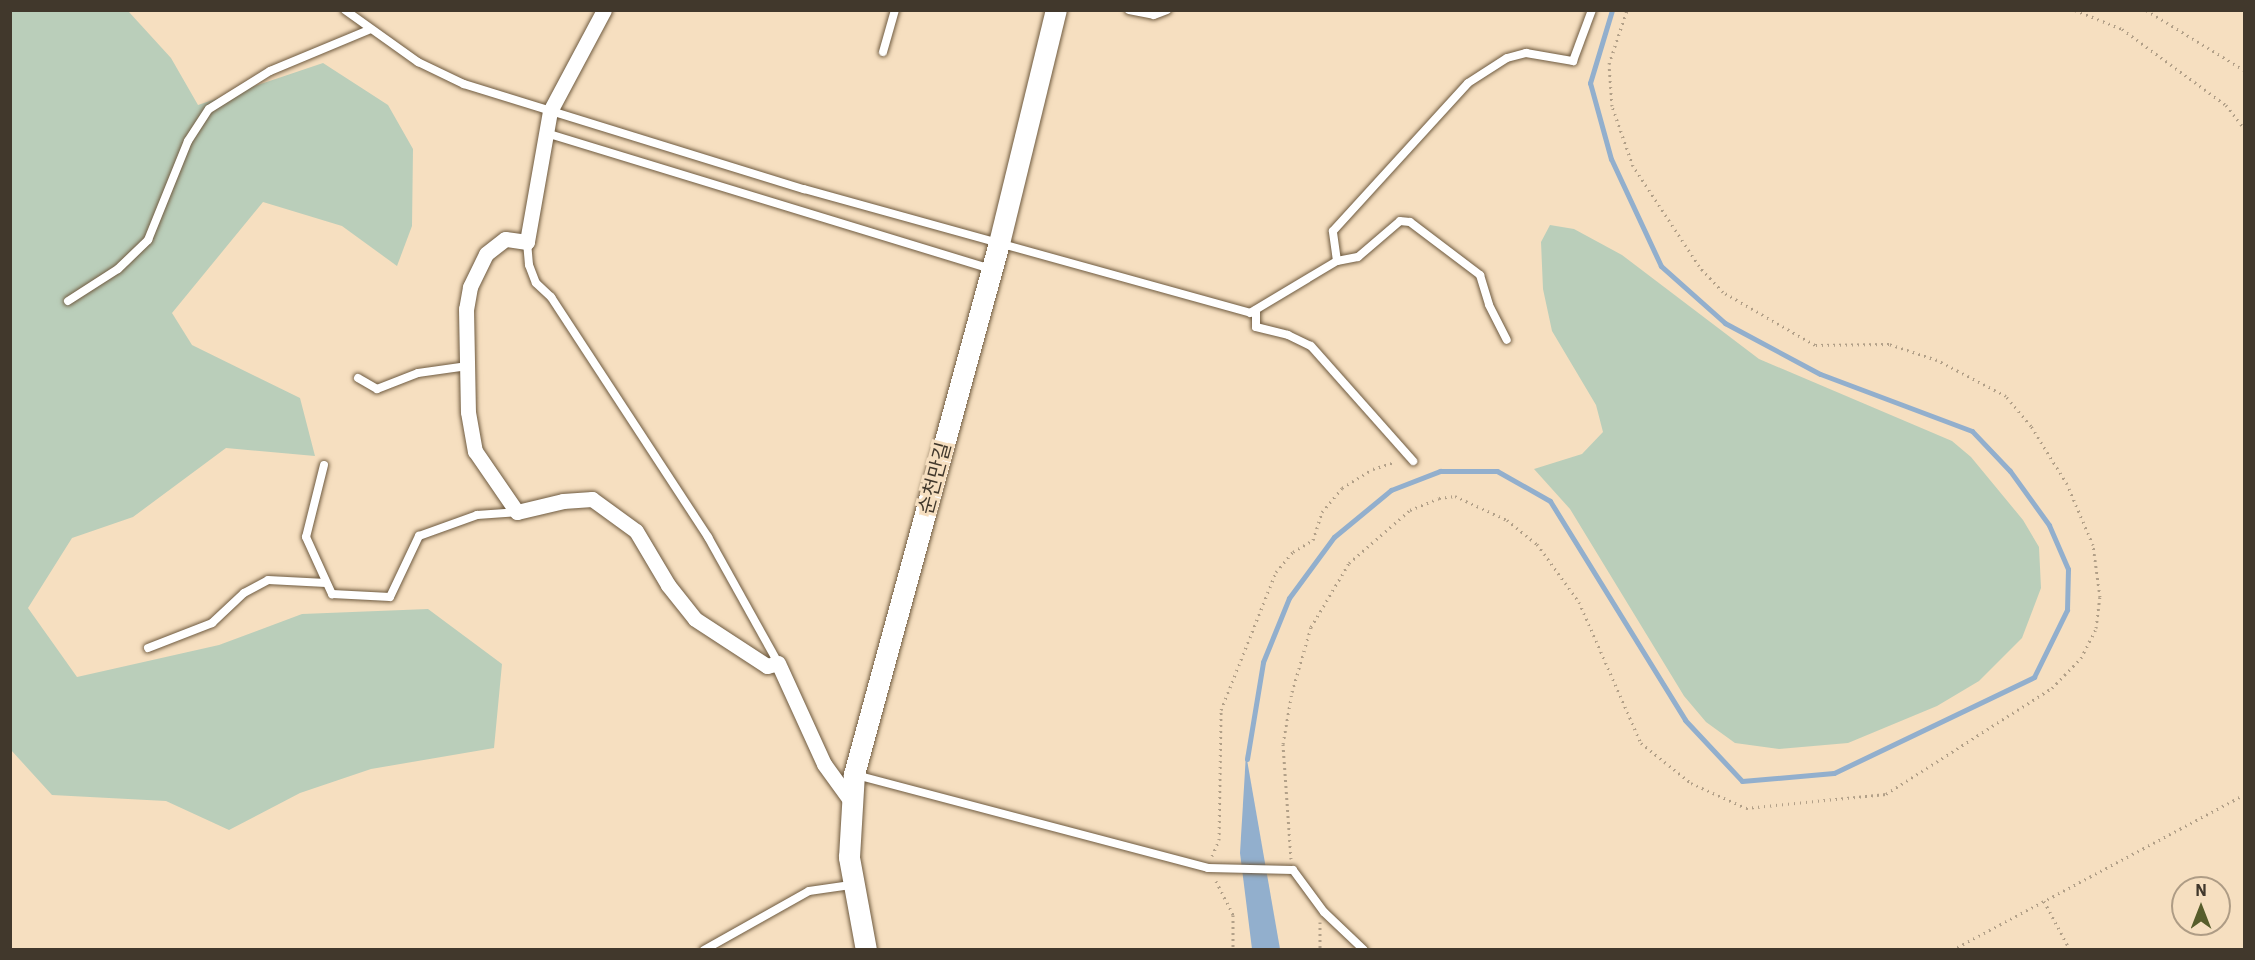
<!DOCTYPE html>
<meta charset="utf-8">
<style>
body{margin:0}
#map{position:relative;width:2255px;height:960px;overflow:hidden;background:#f6dfc0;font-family:"IBM Plex Sans","Noto Sans KR",sans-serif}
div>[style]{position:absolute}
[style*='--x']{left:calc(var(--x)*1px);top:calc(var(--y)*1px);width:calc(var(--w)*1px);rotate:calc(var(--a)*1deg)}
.green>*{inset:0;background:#baceba}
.water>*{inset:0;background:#92afcd}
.stream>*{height:5px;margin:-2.5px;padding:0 2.5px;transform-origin:2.5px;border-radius:2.5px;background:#92afcd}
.path>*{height:3px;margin-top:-1.5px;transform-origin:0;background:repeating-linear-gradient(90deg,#b2a088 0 1.5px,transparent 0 6px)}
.roads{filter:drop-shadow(0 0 2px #6e5a3f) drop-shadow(0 0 2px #6e5a3f)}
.lane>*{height:8px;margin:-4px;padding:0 4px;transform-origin:4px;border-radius:4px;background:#fff}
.street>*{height:15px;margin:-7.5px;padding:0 7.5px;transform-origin:7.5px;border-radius:7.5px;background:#fff}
.secondary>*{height:21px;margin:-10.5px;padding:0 10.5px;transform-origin:10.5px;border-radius:10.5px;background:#fff}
span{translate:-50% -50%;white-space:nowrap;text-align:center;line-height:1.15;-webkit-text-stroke:6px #f6dfc0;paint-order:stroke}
.street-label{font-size:20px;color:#41382c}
.frame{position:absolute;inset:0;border:12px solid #41382c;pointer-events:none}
.north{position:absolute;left:2171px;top:876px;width:60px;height:60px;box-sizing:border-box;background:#f6dfc0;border:2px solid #ae9c85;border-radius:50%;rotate:0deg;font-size:16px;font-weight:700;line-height:24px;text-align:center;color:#41382c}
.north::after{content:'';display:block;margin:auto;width:21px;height:27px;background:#575d2b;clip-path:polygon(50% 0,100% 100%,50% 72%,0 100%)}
</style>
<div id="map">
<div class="green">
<div style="clip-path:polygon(11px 11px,129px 12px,171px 58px,198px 105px,323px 63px,388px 105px,413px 149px,412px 226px,397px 266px,342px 226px,263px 202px,172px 313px,192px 345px,300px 398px,315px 456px,226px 448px,133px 517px,72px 538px,28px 608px,77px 677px,219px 645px,302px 614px,428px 609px,502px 664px,494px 748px,371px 769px,300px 793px,229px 830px,166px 801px,52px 795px,11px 750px)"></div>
<div style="clip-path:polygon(1550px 225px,1574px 229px,1622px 255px,1759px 359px,1952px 441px,1971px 457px,2023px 520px,2039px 547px,2041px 588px,2022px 638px,1979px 681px,1937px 706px,1848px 743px,1779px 749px,1735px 743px,1706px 722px,1684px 696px,1570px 509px,1534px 469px,1582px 454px,1603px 432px,1596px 405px,1552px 331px,1543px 289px,1541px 242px)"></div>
</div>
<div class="water">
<div style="clip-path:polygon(1246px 754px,1280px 949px,1252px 949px,1240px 853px)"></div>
</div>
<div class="stream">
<div style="--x:1247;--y:759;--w:98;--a:-80.6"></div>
<div style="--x:1263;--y:662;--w:69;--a:-67.9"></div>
<div style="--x:1289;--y:598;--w:76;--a:-53.6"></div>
<div style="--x:1334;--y:537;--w:74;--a:-39.5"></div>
<div style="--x:1391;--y:490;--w:53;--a:-21.2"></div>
<div style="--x:1440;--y:471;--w:57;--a:0"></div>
<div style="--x:1497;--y:471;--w:61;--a:29.5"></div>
<div style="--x:1550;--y:501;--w:257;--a:58.3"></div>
<div style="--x:1685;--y:720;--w:83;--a:46.9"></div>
<div style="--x:1742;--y:781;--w:92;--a:-5"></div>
<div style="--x:1834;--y:773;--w:222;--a:-25.6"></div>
<div style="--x:2034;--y:677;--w:75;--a:-63.8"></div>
<div style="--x:2067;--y:610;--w:41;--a:-88.6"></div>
<div style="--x:2068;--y:569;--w:48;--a:-113.4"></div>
<div style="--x:2049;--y:525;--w:67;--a:-125.8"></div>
<div style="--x:2010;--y:471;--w:55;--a:-133.5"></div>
<div style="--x:1972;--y:431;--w:162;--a:-159.4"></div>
<div style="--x:1820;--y:374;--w:108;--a:-151.8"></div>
<div style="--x:1725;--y:323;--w:86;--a:-138.3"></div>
<div style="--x:1661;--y:266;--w:118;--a:-115"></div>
<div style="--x:1611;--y:159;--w:79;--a:-105.4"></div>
<div style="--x:1590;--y:83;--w:76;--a:-73.2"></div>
</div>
<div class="path">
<div style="--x:2075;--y:10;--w:51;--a:22"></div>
<div style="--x:2122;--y:29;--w:129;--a:36.2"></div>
<div style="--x:2226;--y:105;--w:29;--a:52"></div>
<div style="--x:2146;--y:10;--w:115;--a:31.5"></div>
<div style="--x:1212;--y:856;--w:17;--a:-66"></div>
<div style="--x:1219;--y:840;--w:130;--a:-89.1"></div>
<div style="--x:1221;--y:710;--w:149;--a:-68.3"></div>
<div style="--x:1276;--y:572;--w:26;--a:-50"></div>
<div style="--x:1293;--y:552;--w:23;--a:-31"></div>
<div style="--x:1313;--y:540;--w:29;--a:-72"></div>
<div style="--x:1322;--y:512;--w:31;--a:-50"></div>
<div style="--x:1342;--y:488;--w:36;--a:-32"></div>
<div style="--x:1373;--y:469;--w:20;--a:-18"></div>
<div style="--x:1291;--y:859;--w:115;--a:-94"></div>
<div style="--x:1283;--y:744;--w:53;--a:-80.2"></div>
<div style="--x:1292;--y:692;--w:68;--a:-73.7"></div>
<div style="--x:1311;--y:627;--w:74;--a:-59.3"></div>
<div style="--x:1349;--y:563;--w:81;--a:-41"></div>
<div style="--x:1410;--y:510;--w:31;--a:-22"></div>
<div style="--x:1439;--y:498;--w:16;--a:-7"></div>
<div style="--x:1455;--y:496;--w:57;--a:24.8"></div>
<div style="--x:1507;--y:520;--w:38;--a:39"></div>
<div style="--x:1537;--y:544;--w:72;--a:54.1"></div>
<div style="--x:1579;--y:602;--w:154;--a:66.3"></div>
<div style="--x:1641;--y:743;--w:64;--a:38.7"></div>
<div style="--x:1691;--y:783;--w:60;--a:24.4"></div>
<div style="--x:1746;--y:808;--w:141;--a:-5.7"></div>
<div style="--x:1886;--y:794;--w:197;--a:-32.6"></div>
<div style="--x:2052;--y:688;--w:42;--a:-46"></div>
<div style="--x:2081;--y:658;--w:34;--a:-63"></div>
<div style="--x:2096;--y:628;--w:31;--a:-83"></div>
<div style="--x:2100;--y:597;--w:52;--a:-97.7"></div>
<div style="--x:2093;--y:545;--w:66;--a:-113.1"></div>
<div style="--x:2067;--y:484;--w:68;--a:-121.8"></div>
<div style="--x:2031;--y:426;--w:39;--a:-130"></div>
<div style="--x:2006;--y:396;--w:78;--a:-152.4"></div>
<div style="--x:1937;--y:360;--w:51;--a:-161.6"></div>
<div style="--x:1889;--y:344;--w:74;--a:179.2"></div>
<div style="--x:1815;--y:345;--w:106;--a:-150.1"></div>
<div style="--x:1723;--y:292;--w:35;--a:-133"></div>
<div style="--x:1699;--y:266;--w:120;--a:-123.4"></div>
<div style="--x:1633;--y:166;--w:64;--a:-109.3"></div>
<div style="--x:1612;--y:106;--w:42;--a:-94.1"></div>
<div style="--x:1609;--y:64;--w:57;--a:-71.6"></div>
<div style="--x:1216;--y:881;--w:38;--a:63"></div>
<div style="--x:1233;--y:915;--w:35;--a:90"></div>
<div style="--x:2044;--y:901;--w:55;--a:62"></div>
<div style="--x:1320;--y:922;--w:28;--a:90"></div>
<div style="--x:1952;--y:950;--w:331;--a:-28"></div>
</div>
<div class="roads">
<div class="lane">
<div style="--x:345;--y:10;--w:90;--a:35.5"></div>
<div style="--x:418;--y:62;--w:51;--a:25.6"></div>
<div style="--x:464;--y:84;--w:356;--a:17.2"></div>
<div style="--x:804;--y:189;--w:463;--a:15.5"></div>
<div style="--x:1250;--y:313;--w:101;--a:-30.9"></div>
<div style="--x:1337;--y:261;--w:30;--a:-98"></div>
<div style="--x:1333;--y:231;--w:200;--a:-47.6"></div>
<div style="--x:1468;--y:83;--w:46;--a:-32.7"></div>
<div style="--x:1507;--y:58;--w:20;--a:-15"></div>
<div style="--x:1526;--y:53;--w:48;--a:9.7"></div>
<div style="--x:1573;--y:61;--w:54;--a:-69.6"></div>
<div style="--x:1129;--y:10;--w:25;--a:11"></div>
<div style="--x:1154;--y:15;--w:14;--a:-21"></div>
<div style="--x:883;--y:52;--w:44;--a:-74.1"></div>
<div style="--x:546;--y:133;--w:464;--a:17"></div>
<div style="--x:527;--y:242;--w:23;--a:85"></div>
<div style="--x:529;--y:265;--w:19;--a:69"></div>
<div style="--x:536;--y:283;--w:21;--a:43"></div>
<div style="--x:551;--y:297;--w:287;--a:56.8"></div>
<div style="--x:708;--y:537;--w:144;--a:60.9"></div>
<div style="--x:1337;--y:261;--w:21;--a:-11"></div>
<div style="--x:1358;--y:257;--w:55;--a:-40.6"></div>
<div style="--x:1400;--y:221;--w:10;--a:6"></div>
<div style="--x:1410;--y:222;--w:88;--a:37.1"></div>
<div style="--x:1480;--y:275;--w:31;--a:73"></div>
<div style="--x:1489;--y:305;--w:39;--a:63"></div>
<div style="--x:68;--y:301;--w:59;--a:-32.6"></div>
<div style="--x:118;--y:269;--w:42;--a:-44"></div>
<div style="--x:148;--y:240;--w:107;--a:-68"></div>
<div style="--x:188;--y:141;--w:38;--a:-57"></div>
<div style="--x:209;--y:109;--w:72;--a:-31.9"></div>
<div style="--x:270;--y:71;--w:109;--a:-22.6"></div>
<div style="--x:1256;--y:310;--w:17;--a:90"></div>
<div style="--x:1256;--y:327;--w:33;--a:14"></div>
<div style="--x:1288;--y:335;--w:25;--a:26"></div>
<div style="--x:1311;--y:346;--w:154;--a:48.4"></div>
<div style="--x:358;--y:378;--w:22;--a:30"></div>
<div style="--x:377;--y:389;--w:44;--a:-21.3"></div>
<div style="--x:418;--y:373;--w:50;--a:-8"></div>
<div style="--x:324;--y:465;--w:74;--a:104"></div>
<div style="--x:306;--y:537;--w:63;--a:65.5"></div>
<div style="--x:332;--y:594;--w:58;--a:3"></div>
<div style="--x:390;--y:597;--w:68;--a:-64.6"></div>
<div style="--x:419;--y:536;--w:62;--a:-19.9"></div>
<div style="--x:477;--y:515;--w:39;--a:-4"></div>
<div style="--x:148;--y:648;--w:69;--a:-21.3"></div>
<div style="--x:212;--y:623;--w:44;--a:-43.2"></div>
<div style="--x:244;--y:593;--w:27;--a:-28"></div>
<div style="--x:268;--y:580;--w:58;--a:3"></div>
<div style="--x:856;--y:775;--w:364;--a:14.8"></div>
<div style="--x:1208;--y:868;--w:85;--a:1.3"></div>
<div style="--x:1293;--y:870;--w:52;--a:53.6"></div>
<div style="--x:1324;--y:912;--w:55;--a:43.5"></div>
<div style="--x:704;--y:950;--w:120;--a:-29.3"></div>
<div style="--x:809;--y:891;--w:42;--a:-8.1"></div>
</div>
<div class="street">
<div style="--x:604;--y:10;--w:115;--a:118.1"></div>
<div style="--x:550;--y:111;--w:133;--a:100"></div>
<div style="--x:527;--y:242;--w:22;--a:-172"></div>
<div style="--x:505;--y:239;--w:24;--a:142"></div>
<div style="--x:486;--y:254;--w:37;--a:116"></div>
<div style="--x:470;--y:287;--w:22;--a:100"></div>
<div style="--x:466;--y:309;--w:103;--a:88.9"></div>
<div style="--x:468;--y:412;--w:40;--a:80"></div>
<div style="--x:475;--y:451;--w:74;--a:55.5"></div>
<div style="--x:517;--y:512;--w:47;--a:-13.4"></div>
<div style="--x:563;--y:501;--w:29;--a:-4"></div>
<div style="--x:592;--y:499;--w:54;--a:36"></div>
<div style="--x:636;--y:531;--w:63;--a:59.3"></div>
<div style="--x:668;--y:585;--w:43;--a:51.5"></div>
<div style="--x:695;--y:619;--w:86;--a:33.1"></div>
<div style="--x:767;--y:666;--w:11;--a:-15"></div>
<div style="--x:778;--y:663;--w:111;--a:65.5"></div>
<div style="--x:824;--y:764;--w:44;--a:54.2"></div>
</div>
<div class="secondary">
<div style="--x:866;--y:950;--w:95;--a:-100.4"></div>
<div style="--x:849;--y:857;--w:83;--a:-86.6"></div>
<div style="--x:854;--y:774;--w:550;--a:-74.73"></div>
<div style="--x:999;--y:243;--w:240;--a:-76.3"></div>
</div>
</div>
<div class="street-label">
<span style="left:934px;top:478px;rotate:-75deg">순천만길</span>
</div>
<div class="frame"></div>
<div class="north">N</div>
</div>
